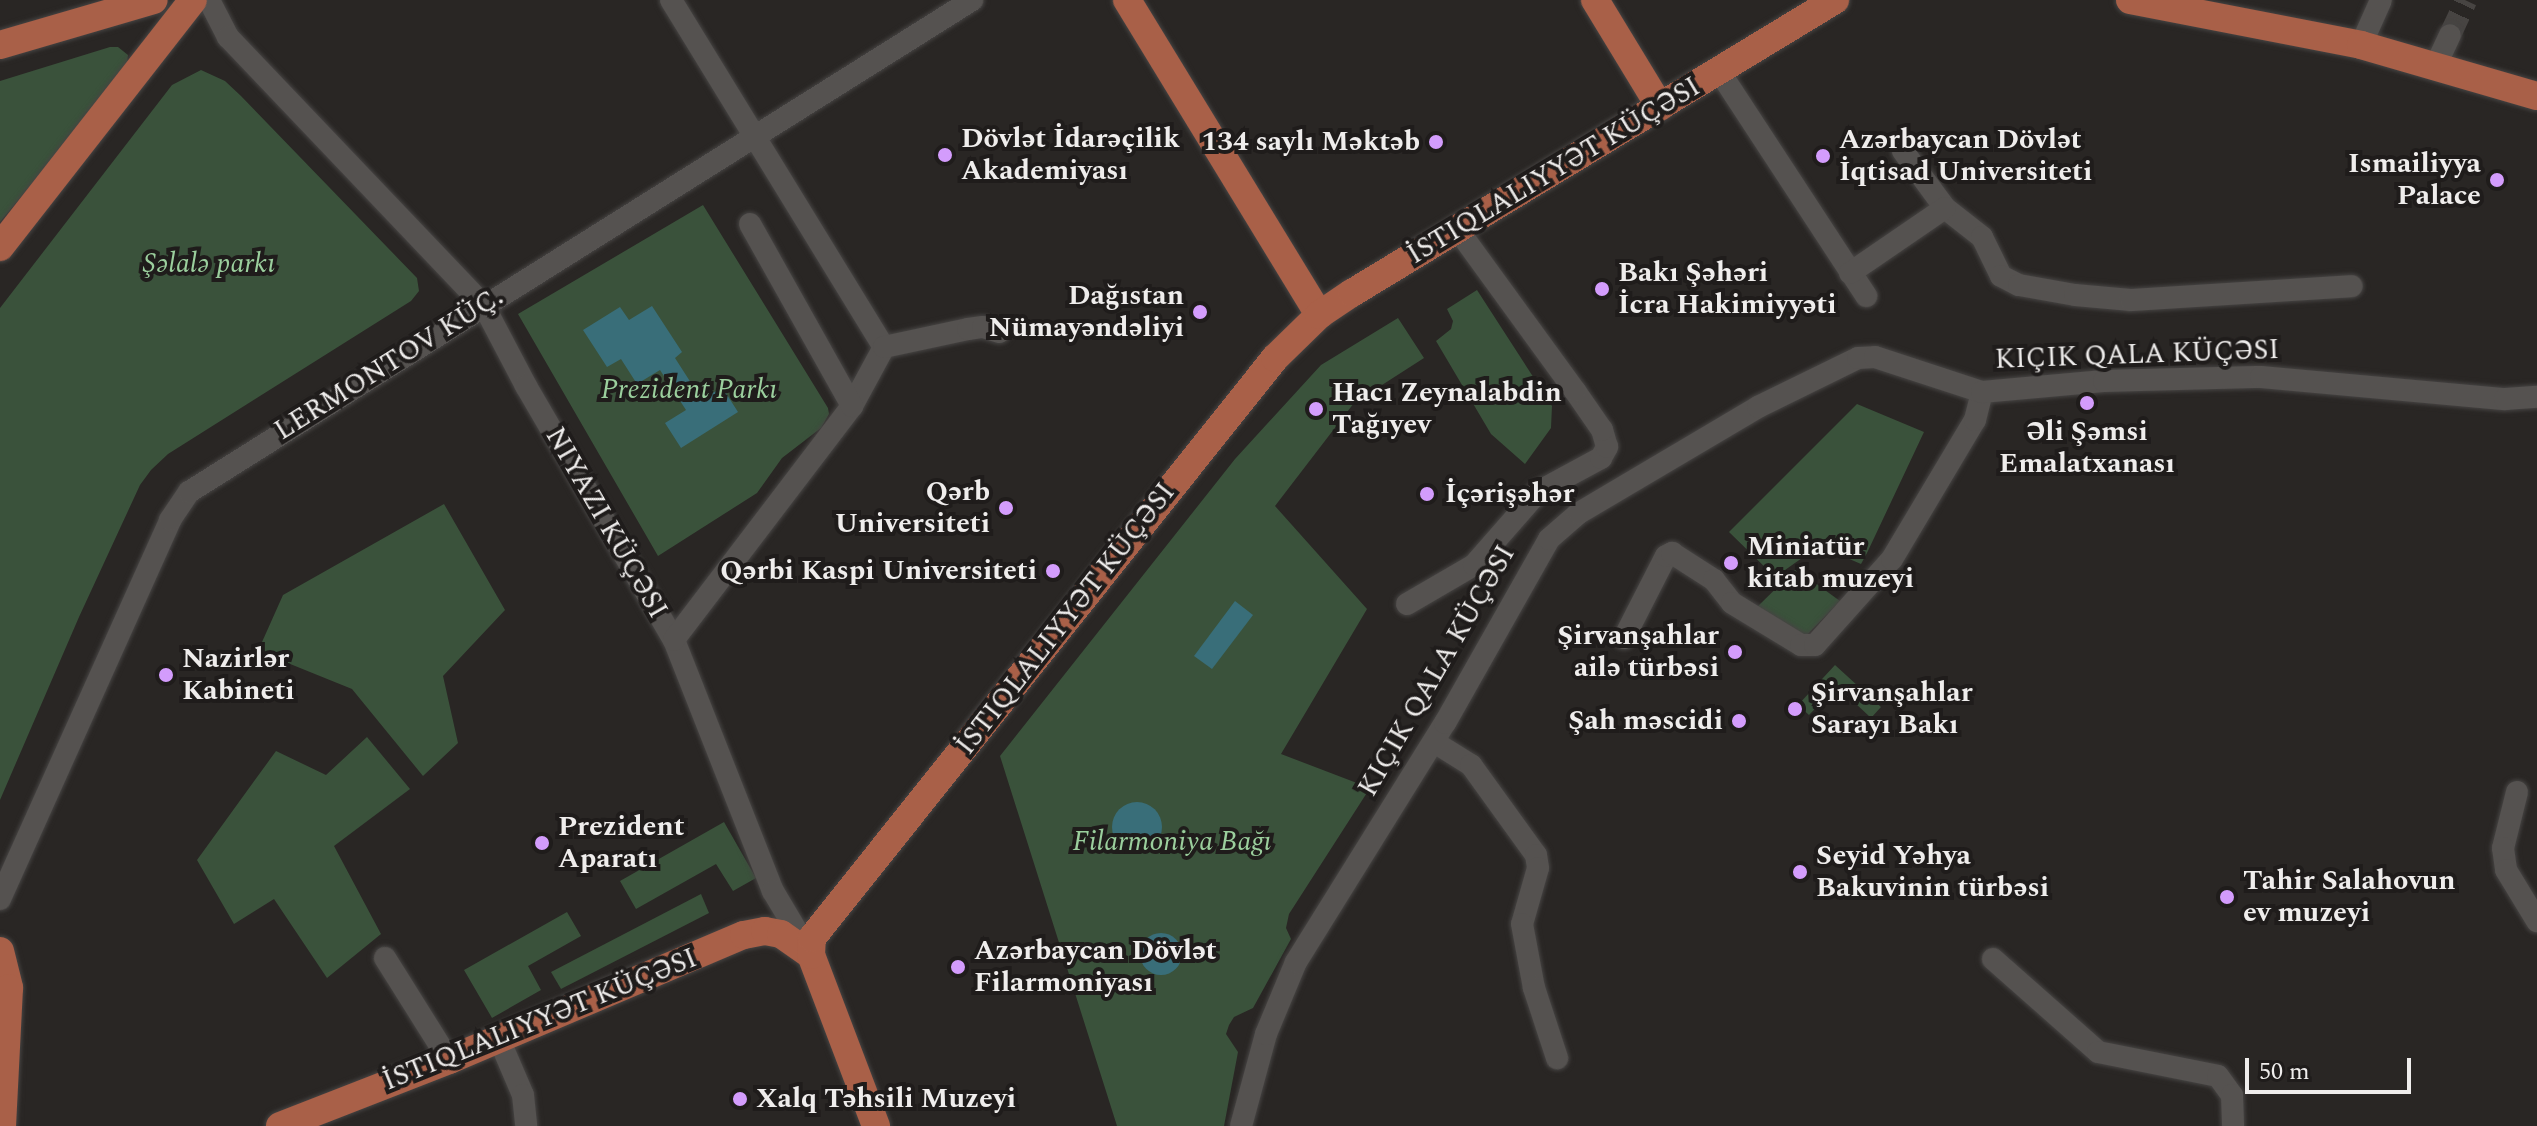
<!DOCTYPE html>
<meta charset="utf-8">
<style>
body{margin:0}
#map{position:relative;width:2537px;height:1126px;overflow:hidden;background:#292624;font-family:Spectral,serif}
div>[style]{position:absolute}
[style*='--x']{left:calc(var(--x)*1px);top:calc(var(--y)*1px);width:calc(var(--w)*1px);rotate:calc(var(--a)*1deg)}
.green>*{inset:0;background:#3a523b}
.water>*{inset:0;background:#396e79}
.round{border-radius:50%}
.minor-tunnel>*{height:22px;margin-top:-11px;transform-origin:0;background:repeating-linear-gradient(90deg,#474442 0 22px,transparent 0 33px)}
.roads{filter:drop-shadow(0 0 2px #464443) drop-shadow(0 0 2px #464443)}
.minor>*{height:22px;margin:-11px;padding:0 11px;transform-origin:11px;border-radius:11px;background:#555250}
.major>*{height:28px;margin:-14px;padding:0 14px;transform-origin:14px;border-radius:14px;background:#a96048}
.dots>*{width:22px;height:22px;translate:-50% -50%;box-sizing:border-box;border:4px solid #1f1c1b;border-radius:50%}
span{translate:-50% -50%;white-space:nowrap;text-align:center;line-height:1.15;-webkit-text-stroke:8px #1f1c1b;paint-order:stroke}
.poi-label{font-size:28px;color:#efedec;font-weight:700}
.left{translate:0 -50%;text-align:left}
.right{translate:-100% -50%;text-align:right}
.street-label{font-size:28px;color:#efedec}
.park-label{font-size:28px;color:#9bcf9d;font-style:italic}
.scale{position:absolute;left:2245px;top:1058px;width:166px;height:36px;box-sizing:border-box;border:4px solid #efedec;border-top:0;padding-left:10px;font-size:24px;line-height:28px;white-space:nowrap;color:#efedec;-webkit-text-stroke:6px #1f1c1b;paint-order:stroke}
</style>
<div id="map">
<div class="green">
<div style="clip-path:polygon(110px 47px,118px 47px,128px 55px,126px 71px,0 222px,0 81px)"></div>
<div style="clip-path:polygon(201px 70px,225px 81px,241px 96px,417px 278px,419px 291px,411px 301px,168px 454px,151px 470px,140px 485px,79px 617px,0 800px,0 308px,172px 85px)"></div>
<div style="clip-path:polygon(703px 205px,828px 408px,829px 414px,821px 428px,782px 458px,757px 493px,658px 556px,518px 314px)"></div>
<div style="clip-path:polygon(1477px 290px,1552px 406px,1551px 428px,1525px 464px,1491px 434px,1436px 341px,1451px 329px,1453px 321px,1447px 309px)"></div>
<div style="clip-path:polygon(1398px 318px,1424px 358px,1354px 403px,1275px 506px,1367px 609px,1281px 754px,1370px 788px,1289px 914px,1286px 928px,1291px 939px,1253px 1008px,1234px 1017px,1229px 1025px,1226px 1034px,1238px 1052px,1224px 1126px,1117px 1126px,1000px 756px,1235px 459px,1321px 365px)"></div>
<div style="clip-path:polygon(1857px 404px,1924px 432px,1867px 553px,1861px 564px,1819px 546px,1775px 577px,1729px 532px)"></div>
<div style="clip-path:polygon(444px 504px,505px 610px,443px 676px,458px 743px,423px 776px,352px 689px,258px 651px,283px 595px)"></div>
<div style="clip-path:polygon(1796px 569px,1840px 601px,1802px 640px,1754px 610px)"></div>
<div style="clip-path:polygon(1835px 665px,1881px 707px,1871px 718px,1837px 686px,1809px 715px,1798px 705px)"></div>
<div style="clip-path:polygon(367px 737px,410px 789px,334px 846px,381px 934px,327px 978px,274px 899px,234px 924px,197px 860px,276px 751px,326px 775px)"></div>
<div style="clip-path:polygon(724px 822px,756px 878px,733px 891px,716px 864px,636px 909px,620px 881px)"></div>
<div style="clip-path:polygon(701px 894px,709px 913px,561px 989px,551px 972px)"></div>
<div style="clip-path:polygon(567px 912px,581px 936px,528px 966px,541px 990px,492px 1018px,464px 970px)"></div>
</div>
<div class="water">
<div style="clip-path:polygon(652px 306px,682px 352px,675px 358px,702px 400px,722px 387px,738px 412px,681px 448px,665px 423px,686px 410px,660px 370px,637px 384px,621px 359px,607px 367px,583px 330px,620px 307px,629px 320px)"></div>
<div style="clip-path:polygon(1235px 601px,1253px 615px,1212px 669px,1194px 656px)"></div>
<div class="round" style="left:1112px;top:802px;width:50px;height:50px"></div>
<div class="round" style="left:1140px;top:933px;width:42px;height:42px"></div>
</div>
<div class="minor-tunnel">
<div style="--x:2450;--y:35;--w:38;--a:-65"></div>
</div>
<div class="roads">
<div class="minor">
<div style="--x:209;--y:0;--w:42;--a:62.8"></div>
<div style="--x:228;--y:37;--w:371;--a:46.4"></div>
<div style="--x:484;--y:306;--w:90;--a:62.3"></div>
<div style="--x:526;--y:386;--w:294;--a:59.8"></div>
<div style="--x:674;--y:640;--w:270;--a:68.5"></div>
<div style="--x:773;--y:891;--w:69;--a:59.3"></div>
<div style="--x:671;--y:0;--w:407;--a:58.5"></div>
<div style="--x:884;--y:347;--w:67;--a:118.5"></div>
<div style="--x:852;--y:406;--w:294;--a:127.3"></div>
<div style="--x:2361;--y:45;--w:49;--a:-66"></div>
<div style="--x:2435;--y:67;--w:35;--a:-65"></div>
<div style="--x:1719;--y:71;--w:269;--a:56.8"></div>
<div style="--x:1903;--y:151;--w:71;--a:53.6"></div>
<div style="--x:1945;--y:208;--w:47;--a:38.1"></div>
<div style="--x:1982;--y:237;--w:43;--a:64"></div>
<div style="--x:2001;--y:276;--w:20;--a:27"></div>
<div style="--x:2019;--y:285;--w:57;--a:10.1"></div>
<div style="--x:2075;--y:295;--w:56;--a:5.1"></div>
<div style="--x:2131;--y:300;--w:221;--a:-3.6"></div>
<div style="--x:750;--y:224;--w:209;--a:60.7"></div>
<div style="--x:1850;--y:273;--w:115;--a:-34.4"></div>
<div style="--x:884;--y:347;--w:86;--a:-12.1"></div>
<div style="--x:968;--y:329;--w:15;--a:-8"></div>
<div style="--x:983;--y:327;--w:17;--a:17"></div>
<div style="--x:1407;--y:604;--w:78;--a:-30.2"></div>
<div style="--x:1474;--y:565;--w:97;--a:-48.8"></div>
<div style="--x:1538;--y:492;--w:72;--a:-28.4"></div>
<div style="--x:1601;--y:458;--w:13;--a:-61"></div>
<div style="--x:1607;--y:447;--w:18;--a:-106"></div>
<div style="--x:1602;--y:430;--w:47;--a:-124.7"></div>
<div style="--x:1575;--y:391;--w:199;--a:-126"></div>
<div style="--x:1624;--y:638;--w:92;--a:-62.9"></div>
<div style="--x:1666;--y:556;--w:7;--a:-27"></div>
<div style="--x:1672;--y:553;--w:50;--a:32.7"></div>
<div style="--x:1714;--y:580;--w:29;--a:52"></div>
<div style="--x:1732;--y:603;--w:81;--a:31.3"></div>
<div style="--x:1801;--y:645;--w:14;--a:0"></div>
<div style="--x:1815;--y:645;--w:115;--a:-48.2"></div>
<div style="--x:1892;--y:559;--w:162;--a:-59.2"></div>
<div style="--x:1975;--y:420;--w:29;--a:-76"></div>
<div style="--x:1434;--y:742;--w:44;--a:31.9"></div>
<div style="--x:1471;--y:765;--w:111;--a:54.2"></div>
<div style="--x:1536;--y:855;--w:13;--a:81"></div>
<div style="--x:1538;--y:868;--w:58;--a:105.9"></div>
<div style="--x:1522;--y:924;--w:65;--a:79.4"></div>
<div style="--x:1534;--y:988;--w:74;--a:71.8"></div>
<div style="--x:2517;--y:792;--w:58;--a:104"></div>
<div style="--x:2503;--y:848;--w:22;--a:82"></div>
<div style="--x:2506;--y:870;--w:60;--a:58.7"></div>
<div style="--x:0;--y:899;--w:415;--a:-65.8"></div>
<div style="--x:170;--y:520;--w:34;--a:-56"></div>
<div style="--x:189;--y:492;--w:925;--a:-32.14"></div>
<div style="--x:385;--y:958;--w:120;--a:57.9"></div>
<div style="--x:1993;--y:959;--w:140;--a:41.5"></div>
<div style="--x:2098;--y:1052;--w:122;--a:11.3"></div>
<div style="--x:2218;--y:1076;--w:24;--a:54"></div>
<div style="--x:2232;--y:1095;--w:31;--a:88"></div>
<div style="--x:499;--y:1039;--w:61;--a:66.8"></div>
<div style="--x:523;--y:1095;--w:31;--a:84"></div>
<div style="--x:1241;--y:1126;--w:95;--a:-74.8"></div>
<div style="--x:1266;--y:1034;--w:78;--a:-67.4"></div>
<div style="--x:1296;--y:962;--w:282;--a:-58.1"></div>
<div style="--x:1445;--y:723;--w:211;--a:-60.5"></div>
<div style="--x:1549;--y:539;--w:40;--a:-41"></div>
<div style="--x:1579;--y:513;--w:208;--a:-30.6"></div>
<div style="--x:1758;--y:407;--w:111;--a:-26.1"></div>
<div style="--x:1858;--y:358;--w:17;--a:-3"></div>
<div style="--x:1875;--y:357;--w:113;--a:18.1"></div>
<div style="--x:1982;--y:392;--w:122;--a:-5.2"></div>
<div style="--x:2104;--y:381;--w:157;--a:-1.5"></div>
<div style="--x:2261;--y:377;--w:245;--a:5.2"></div>
<div style="--x:2505;--y:399;--w:32;--a:-4"></div>
</div>
<div class="major">
<div style="--x:1127;--y:0;--w:369;--a:58.6"></div>
<div style="--x:1595;--y:0;--w:125;--a:58.7"></div>
<div style="--x:2130;--y:0;--w:235;--a:11"></div>
<div style="--x:2361;--y:45;--w:183;--a:16.2"></div>
<div style="--x:0;--y:45;--w:160;--a:-16.3"></div>
<div style="--x:0;--y:247;--w:313;--a:-52"></div>
<div style="--x:0;--y:951;--w:38;--a:76"></div>
<div style="--x:9;--y:988;--w:138;--a:92.9"></div>
<div style="--x:280;--y:1126;--w:181;--a:-21.3"></div>
<div style="--x:449;--y:1060;--w:320;--a:-23"></div>
<div style="--x:744;--y:935;--w:21;--a:-11"></div>
<div style="--x:765;--y:931;--w:16;--a:11"></div>
<div style="--x:781;--y:934;--w:37;--a:35"></div>
<div style="--x:876;--y:1126;--w:183;--a:-110.8"></div>
<div style="--x:811;--y:955;--w:17;--a:-87"></div>
<div style="--x:812;--y:938;--w:742;--a:-51.4"></div>
<div style="--x:1275;--y:358;--w:62;--a:-44.3"></div>
<div style="--x:1319;--y:315;--w:40;--a:-34"></div>
<div style="--x:1352;--y:293;--w:565;--a:-31.24"></div>
</div>
</div>
<div class="dots">
<div style="left:1436px;top:142px;background:#d39cfc"></div>
<div style="left:945px;top:155px;background:#d39cfc"></div>
<div style="left:1823px;top:156px;background:#d39cfc"></div>
<div style="left:2497px;top:180px;background:#d39cfc"></div>
<div style="left:1602px;top:289px;background:#d39cfc"></div>
<div style="left:1200px;top:312px;background:#d39cfc"></div>
<div style="left:2087px;top:403px;background:#d39cfc"></div>
<div style="left:1316px;top:409px;background:#d39cfc"></div>
<div style="left:1427px;top:494px;background:#d39cfc"></div>
<div style="left:1006px;top:508px;background:#d39cfc"></div>
<div style="left:1731px;top:563px;background:#d39cfc"></div>
<div style="left:1053px;top:571px;background:#d39cfc"></div>
<div style="left:1735px;top:652px;background:#d39cfc"></div>
<div style="left:166px;top:675px;background:#d39cfc"></div>
<div style="left:1795px;top:709px;background:#d39cfc"></div>
<div style="left:1739px;top:721px;background:#d39cfc"></div>
<div style="left:542px;top:843px;background:#d39cfc"></div>
<div style="left:1800px;top:872px;background:#d39cfc"></div>
<div style="left:2227px;top:897px;background:#d39cfc"></div>
<div style="left:958px;top:967px;background:#d39cfc"></div>
<div style="left:740px;top:1099px;background:#d39cfc"></div>
</div>
<div class="poi-label">
<span class="left" style="left:961px;top:155px">Dövlət İdarəçilik<br>Akademiyası</span>
<span class="left" style="left:1839px;top:156px">Azərbaycan Dövlət<br>İqtisad Universiteti</span>
<span class="right" style="left:1420px;top:142px">134 saylı Məktəb</span>
<span class="right" style="left:2481px;top:180px">Ismailiyya<br>Palace</span>
<span class="left" style="left:1618px;top:289px">Bakı Şəhəri<br>İcra Hakimiyyəti</span>
<span class="right" style="left:1184px;top:312px">Dağıstan<br>Nümayəndəliyi</span>
<span class="left" style="left:1332px;top:409px">Hacı Zeynalabdin<br>Tağıyev</span>
<span style="left:2087px;top:448px">Əli Şəmsi<br>Emalatxanası</span>
<span class="right" style="left:990px;top:508px">Qərb<br>Universiteti</span>
<span class="left" style="left:1445px;top:494px">İçərişəhər</span>
<span class="left" style="left:1747px;top:563px">Miniatür<br>kitab muzeyi</span>
<span class="right" style="left:1037px;top:571px">Qərbi Kaspi Universiteti</span>
<span class="right" style="left:1719px;top:652px">Şirvanşahlar<br>ailə türbəsi</span>
<span class="left" style="left:182px;top:675px">Nazirlər<br>Kabineti</span>
<span class="left" style="left:1811px;top:709px">Şirvanşahlar<br>Sarayı Bakı</span>
<span class="right" style="left:1723px;top:721px">Şah məscidi</span>
<span class="left" style="left:558px;top:843px">Prezident<br>Aparatı</span>
<span class="left" style="left:1816px;top:872px">Seyid Yəhya<br>Bakuvinin türbəsi</span>
<span class="left" style="left:2243px;top:897px">Tahir Salahovun<br>ev muzeyi</span>
<span class="left" style="left:974px;top:967px">Azərbaycan Dövlət<br>Filarmoniyası</span>
<span class="left" style="left:756px;top:1099px">Xalq Təhsili Muzeyi</span>
</div>
<div class="street-label">
<span style="left:1554px;top:171px;rotate:-31deg">İSTIQLALIYYƏT KÜÇƏSI</span>
<span style="left:2137px;top:355px;rotate:-2deg">KIÇIK QALA KÜÇƏSI</span>
<span style="left:389px;top:364px;rotate:-32deg">LERMONTOV KÜÇ.</span>
<span style="left:606px;top:523px;rotate:60deg">NIYAZI KÜÇƏSI</span>
<span style="left:1066px;top:619px;rotate:-52deg">İSTIQLALIYYƏT KÜÇƏSI</span>
<span style="left:1437px;top:671px;rotate:-60deg">KIÇIK QALA KÜÇƏSI</span>
<span style="left:540px;top:1020px;rotate:-22deg">İSTIQLALIYYƏT KÜÇƏSI</span>
</div>
<div class="park-label">
<span style="left:209px;top:264px">Şəlalə parkı</span>
<span style="left:689px;top:390px">Prezident Parkı</span>
<span style="left:1172px;top:842px">Filarmoniya Bağı</span>
</div>
<div class="scale">50 m</div>
</div>
